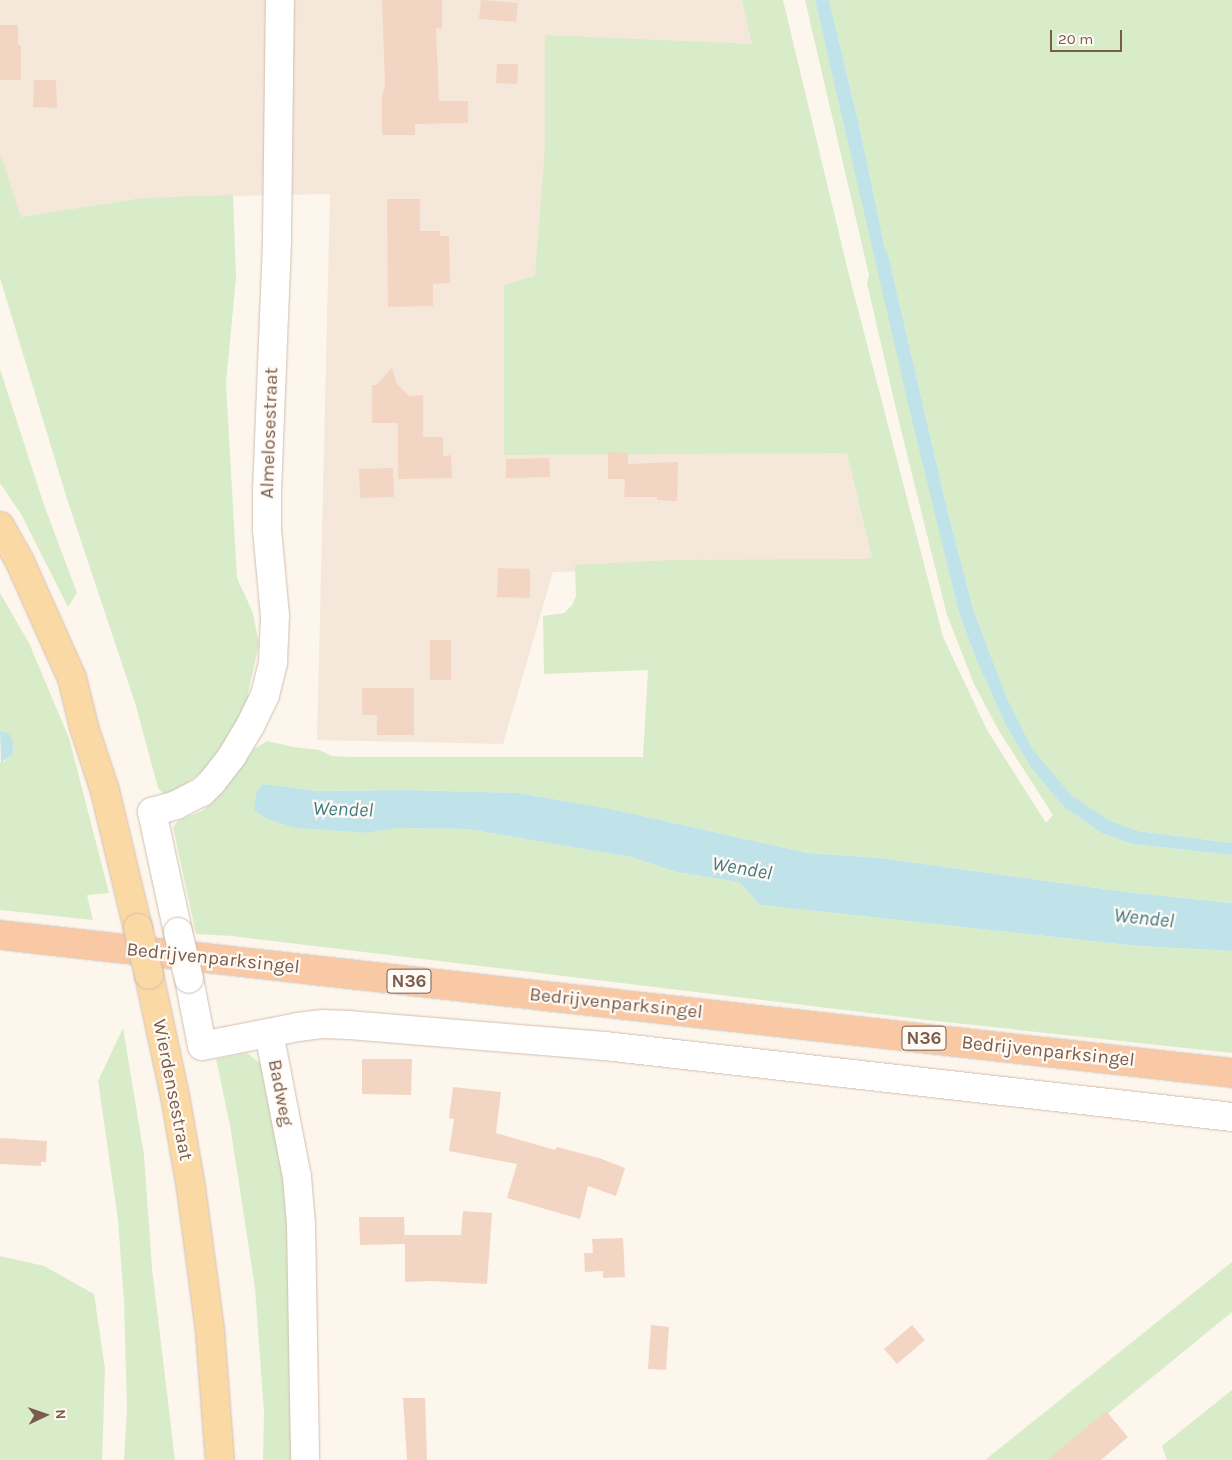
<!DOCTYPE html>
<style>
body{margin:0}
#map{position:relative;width:1232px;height:1460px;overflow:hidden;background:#fdf6ec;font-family:Karla,sans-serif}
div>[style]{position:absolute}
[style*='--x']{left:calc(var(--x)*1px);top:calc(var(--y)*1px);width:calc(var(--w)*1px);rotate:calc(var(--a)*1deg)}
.residential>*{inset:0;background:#f5e8da}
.green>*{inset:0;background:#d8ecc9}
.water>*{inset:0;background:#bfe3e8}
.building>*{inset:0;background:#f3d5c3}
.roads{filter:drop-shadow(0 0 1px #d1beb0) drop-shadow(0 0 1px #d1beb0)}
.minor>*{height:28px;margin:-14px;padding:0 14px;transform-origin:14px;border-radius:14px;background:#fff}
.primary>*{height:28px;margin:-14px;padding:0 14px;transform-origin:14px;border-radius:14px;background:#fbd9a5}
.trunk>*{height:28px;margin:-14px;padding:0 14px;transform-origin:14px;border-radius:14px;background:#f9c8a4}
.bridges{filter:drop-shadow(0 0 1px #d1beb0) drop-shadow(0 0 1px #d1beb0)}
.minor-bridge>*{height:28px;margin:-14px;padding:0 14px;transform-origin:14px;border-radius:14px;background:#fff}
.primary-bridge>*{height:28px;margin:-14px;padding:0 14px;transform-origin:14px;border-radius:14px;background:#fbd9a5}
span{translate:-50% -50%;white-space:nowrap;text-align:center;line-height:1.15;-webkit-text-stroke:4.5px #fffaf3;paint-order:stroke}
.shield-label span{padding:1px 4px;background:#fffaf3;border:1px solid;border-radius:4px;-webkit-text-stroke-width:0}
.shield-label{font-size:18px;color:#7a5c4d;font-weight:700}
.street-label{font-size:19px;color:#7a5c4d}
.water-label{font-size:20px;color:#437c86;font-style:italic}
.north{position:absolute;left:20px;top:1390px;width:50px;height:50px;-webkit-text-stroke:4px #fffaf3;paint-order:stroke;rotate:87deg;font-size:14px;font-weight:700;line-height:20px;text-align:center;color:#7a5c4d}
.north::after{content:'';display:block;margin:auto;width:18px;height:22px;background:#7a5c4d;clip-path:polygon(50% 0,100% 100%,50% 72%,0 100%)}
.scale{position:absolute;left:1050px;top:30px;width:72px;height:22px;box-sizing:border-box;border:2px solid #7a5c4d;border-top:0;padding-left:6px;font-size:15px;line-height:18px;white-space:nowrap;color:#7a5c4d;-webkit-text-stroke:4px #fffaf3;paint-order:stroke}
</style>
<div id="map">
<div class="residential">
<div style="clip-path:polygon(0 0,768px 0,908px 564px,553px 572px,503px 744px,317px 740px,330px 194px,141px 198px,21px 217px,0 193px)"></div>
</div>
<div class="green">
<div style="clip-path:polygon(742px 0,783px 0,848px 271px,943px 637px,987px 730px,1046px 823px,1053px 815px,999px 731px,974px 684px,947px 615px,899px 422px,867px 283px,869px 275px,805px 0,815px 0,959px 613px,976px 659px,1006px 726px,1032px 769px,1063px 806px,1101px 833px,1132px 844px,1232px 855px,1232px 903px,1126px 892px,880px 858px,808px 853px,616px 810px,519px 793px,405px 790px,318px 791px,264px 784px,255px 804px,296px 828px,366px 833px,397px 828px,467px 829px,631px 857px,676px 872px,739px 882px,760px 905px,1137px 946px,1232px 951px,1232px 1053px,927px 1020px,232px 936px,196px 934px,173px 827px,179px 820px,202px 811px,214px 801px,254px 749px,267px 741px,294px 747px,319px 750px,332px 756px,348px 757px,643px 757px,648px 670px,544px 674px,543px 616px,564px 613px,572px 605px,576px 596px,575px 565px,673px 560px,865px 559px,872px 557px,847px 453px,504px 455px,504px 285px,535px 276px,545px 147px,545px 35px,752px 44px)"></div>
<div style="clip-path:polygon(829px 0,1232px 0,1232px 843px,1138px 831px,1109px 820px,1071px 795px,1045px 767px,1033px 750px,1007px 698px,974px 612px,948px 513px,888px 254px,885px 249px,860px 129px)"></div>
<div style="clip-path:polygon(0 153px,21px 217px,141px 198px,233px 195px,236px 278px,226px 383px,237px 578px,253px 613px,259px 644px,248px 693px,251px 707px,209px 766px,174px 793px,165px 795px,158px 788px,136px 706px,67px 499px,0 278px)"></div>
<div style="clip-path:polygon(0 369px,43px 502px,77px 593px,68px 607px,21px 514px,0 483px)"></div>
<div style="clip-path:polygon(0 593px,29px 643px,69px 738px,109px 893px,87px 895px,93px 920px,0 910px,0 762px,5px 761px,9px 754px,12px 755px,14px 742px,11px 742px,8px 733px,0 731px)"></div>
<div style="clip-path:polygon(123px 1028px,144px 1155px,152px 1268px,175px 1460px,124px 1460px,127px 1409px,124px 1301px,118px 1220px,98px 1081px)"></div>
<div style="clip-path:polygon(247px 1053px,266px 1068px,290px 1222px,295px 1460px,263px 1460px,264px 1413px,255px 1288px,230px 1125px,216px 1059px)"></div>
<div style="clip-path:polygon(0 1256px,44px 1266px,94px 1294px,105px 1369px,102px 1460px,0 1460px)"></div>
<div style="clip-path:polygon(1232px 1262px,1232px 1312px,1051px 1460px,985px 1460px)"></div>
<div style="clip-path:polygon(1232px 1390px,1232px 1460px,1167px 1460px,1162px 1446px)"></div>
</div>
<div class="water">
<div style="clip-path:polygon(815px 0,829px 0,860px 129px,885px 249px,888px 254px,948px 513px,974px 612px,1007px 698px,1033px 750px,1071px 795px,1109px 820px,1138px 831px,1232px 843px,1232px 855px,1132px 844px,1101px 833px,1063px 806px,1032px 769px,1006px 726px,976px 659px,959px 613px,912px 420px)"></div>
<div style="clip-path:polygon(0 731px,8px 733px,11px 737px,11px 741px,14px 742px,12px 755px,9px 755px,8px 758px,1px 762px)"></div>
<div style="clip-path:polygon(264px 784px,318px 791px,405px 790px,519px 793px,616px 810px,808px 853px,880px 858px,1126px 892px,1232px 903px,1232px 951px,1137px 946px,760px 905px,739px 882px,676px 872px,631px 857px,467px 829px,397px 828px,366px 833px,296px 828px,270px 820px,254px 810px,257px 791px,260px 791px,258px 789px)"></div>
</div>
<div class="building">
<div style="clip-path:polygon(382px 0,442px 0,442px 29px,436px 28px,439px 101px,468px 101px,468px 123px,415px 124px,415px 135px,382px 135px,382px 96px,385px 85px)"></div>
<div style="clip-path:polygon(481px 0,518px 3px,516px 22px,479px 19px)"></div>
<div style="clip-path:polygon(0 25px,18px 25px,18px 45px,21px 45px,21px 80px,0 80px)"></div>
<div style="clip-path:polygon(497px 64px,518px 64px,517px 84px,496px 83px)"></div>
<div style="clip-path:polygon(34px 80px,56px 80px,57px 108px,33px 107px)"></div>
<div style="clip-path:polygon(387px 199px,420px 199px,420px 231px,440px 231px,440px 236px,449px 236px,450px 283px,433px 284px,433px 306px,388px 307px)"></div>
<div style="clip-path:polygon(392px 368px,397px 384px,409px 396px,423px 395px,423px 437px,443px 437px,443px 456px,451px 455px,452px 478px,398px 479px,398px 423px,372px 423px,372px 385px,376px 385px)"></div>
<div style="clip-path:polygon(608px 452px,628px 453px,628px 464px,678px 462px,677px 501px,657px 500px,657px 497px,624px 497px,625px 479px,608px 479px)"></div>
<div style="clip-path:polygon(549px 458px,550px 477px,506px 478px,506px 459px)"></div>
<div style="clip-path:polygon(393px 468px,394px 497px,360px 498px,359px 469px)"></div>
<div style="clip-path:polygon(498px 568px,530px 569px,530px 598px,497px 597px)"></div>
<div style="clip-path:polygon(430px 640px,451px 640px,451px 680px,430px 680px)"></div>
<div style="clip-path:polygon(362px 688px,414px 688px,414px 735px,377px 735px,377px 715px,362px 715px)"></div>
<div style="clip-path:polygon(362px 1059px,412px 1059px,411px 1095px,362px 1094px)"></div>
<div style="clip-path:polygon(453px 1087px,501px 1092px,496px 1133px,555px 1150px,557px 1147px,599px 1158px,625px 1168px,616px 1196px,588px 1186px,580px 1219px,507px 1198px,517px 1164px,449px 1151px,454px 1119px,449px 1118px)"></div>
<div style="clip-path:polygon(0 1138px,47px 1141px,46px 1162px,41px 1162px,41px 1166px,0 1164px)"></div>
<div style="clip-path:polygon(463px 1211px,492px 1213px,487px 1284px,430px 1281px,405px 1282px,405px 1235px,461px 1235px)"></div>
<div style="clip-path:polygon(359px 1217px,404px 1217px,405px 1244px,360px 1245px)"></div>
<div style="clip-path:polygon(623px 1238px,625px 1277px,603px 1278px,603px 1271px,585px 1272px,584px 1253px,593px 1253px,592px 1239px)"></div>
<div style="clip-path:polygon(651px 1325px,669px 1327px,666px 1370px,648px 1369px)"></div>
<div style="clip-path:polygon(912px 1325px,925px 1340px,897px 1364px,884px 1349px)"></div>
<div style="clip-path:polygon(403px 1398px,425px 1398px,427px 1460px,407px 1460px)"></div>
<div style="clip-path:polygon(1106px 1411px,1128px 1437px,1101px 1460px,1047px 1460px)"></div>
</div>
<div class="roads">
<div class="minor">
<div style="--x:178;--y:932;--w:123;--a:-102.2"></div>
<div style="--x:152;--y:812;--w:25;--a:-16"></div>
<div style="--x:176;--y:805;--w:29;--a:-27"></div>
<div style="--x:202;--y:792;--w:14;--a:-45"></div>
<div style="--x:212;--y:782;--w:33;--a:-52"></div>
<div style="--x:232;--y:756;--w:35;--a:-59"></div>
<div style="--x:250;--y:726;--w:34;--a:-64"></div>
<div style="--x:265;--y:695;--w:34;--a:-76"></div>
<div style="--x:273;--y:662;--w:46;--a:-87.5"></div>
<div style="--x:275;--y:616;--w:87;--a:-95.3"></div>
<div style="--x:267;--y:529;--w:38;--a:-90"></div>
<div style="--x:267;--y:491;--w:254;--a:-87.7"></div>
<div style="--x:277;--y:237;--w:237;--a:-89.3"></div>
<div style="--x:189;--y:979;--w:68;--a:79"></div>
<div style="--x:202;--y:1046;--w:98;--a:-11.2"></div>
<div style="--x:298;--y:1027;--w:25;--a:-7"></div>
<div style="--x:323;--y:1024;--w:26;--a:2"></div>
<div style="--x:349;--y:1025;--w:257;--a:4.7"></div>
<div style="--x:605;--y:1046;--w:631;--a:6.46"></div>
<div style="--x:269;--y:1033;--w:147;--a:79"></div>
<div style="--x:297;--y:1177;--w:48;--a:85.2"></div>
<div style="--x:301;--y:1225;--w:235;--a:89"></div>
</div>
<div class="primary">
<div style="--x:0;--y:526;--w:41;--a:60.9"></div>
<div style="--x:20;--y:562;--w:127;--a:65.9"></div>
<div style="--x:72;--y:678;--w:50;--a:76.2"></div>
<div style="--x:84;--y:727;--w:67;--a:71.8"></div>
<div style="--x:105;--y:791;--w:141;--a:76.5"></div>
<div style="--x:149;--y:975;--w:124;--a:77.9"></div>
<div style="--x:175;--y:1096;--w:93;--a:80.1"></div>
<div style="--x:191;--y:1188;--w:144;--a:82.4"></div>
<div style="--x:210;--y:1331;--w:129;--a:85.6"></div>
</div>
<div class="trunk">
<div style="--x:0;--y:935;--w:1240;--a:6.39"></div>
</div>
</div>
<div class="bridges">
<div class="minor-bridge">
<div style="--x:178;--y:932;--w:48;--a:76.8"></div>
</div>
<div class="primary-bridge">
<div style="--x:138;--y:928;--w:48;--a:76.8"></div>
</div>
</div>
<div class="shield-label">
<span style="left:409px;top:981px">N36</span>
<span style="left:924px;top:1038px">N36</span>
</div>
<div class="street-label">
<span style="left:270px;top:433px;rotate:-88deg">Almelosestraat</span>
<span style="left:213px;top:959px;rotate:6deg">Bedrijvenparksingel</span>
<span style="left:616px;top:1004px;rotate:6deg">Bedrijvenparksingel</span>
<span style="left:1048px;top:1052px;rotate:6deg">Bedrijvenparksingel</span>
<span style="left:172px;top:1090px;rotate:79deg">Wierdensestraat</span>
<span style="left:280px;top:1093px;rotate:79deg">Badweg</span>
</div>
<div class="water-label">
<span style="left:343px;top:809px;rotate:2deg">Wendel</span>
<span style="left:742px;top:868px;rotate:10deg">Wendel</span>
<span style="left:1144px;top:918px;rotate:6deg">Wendel</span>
</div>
<div class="north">N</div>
<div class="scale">20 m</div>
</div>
